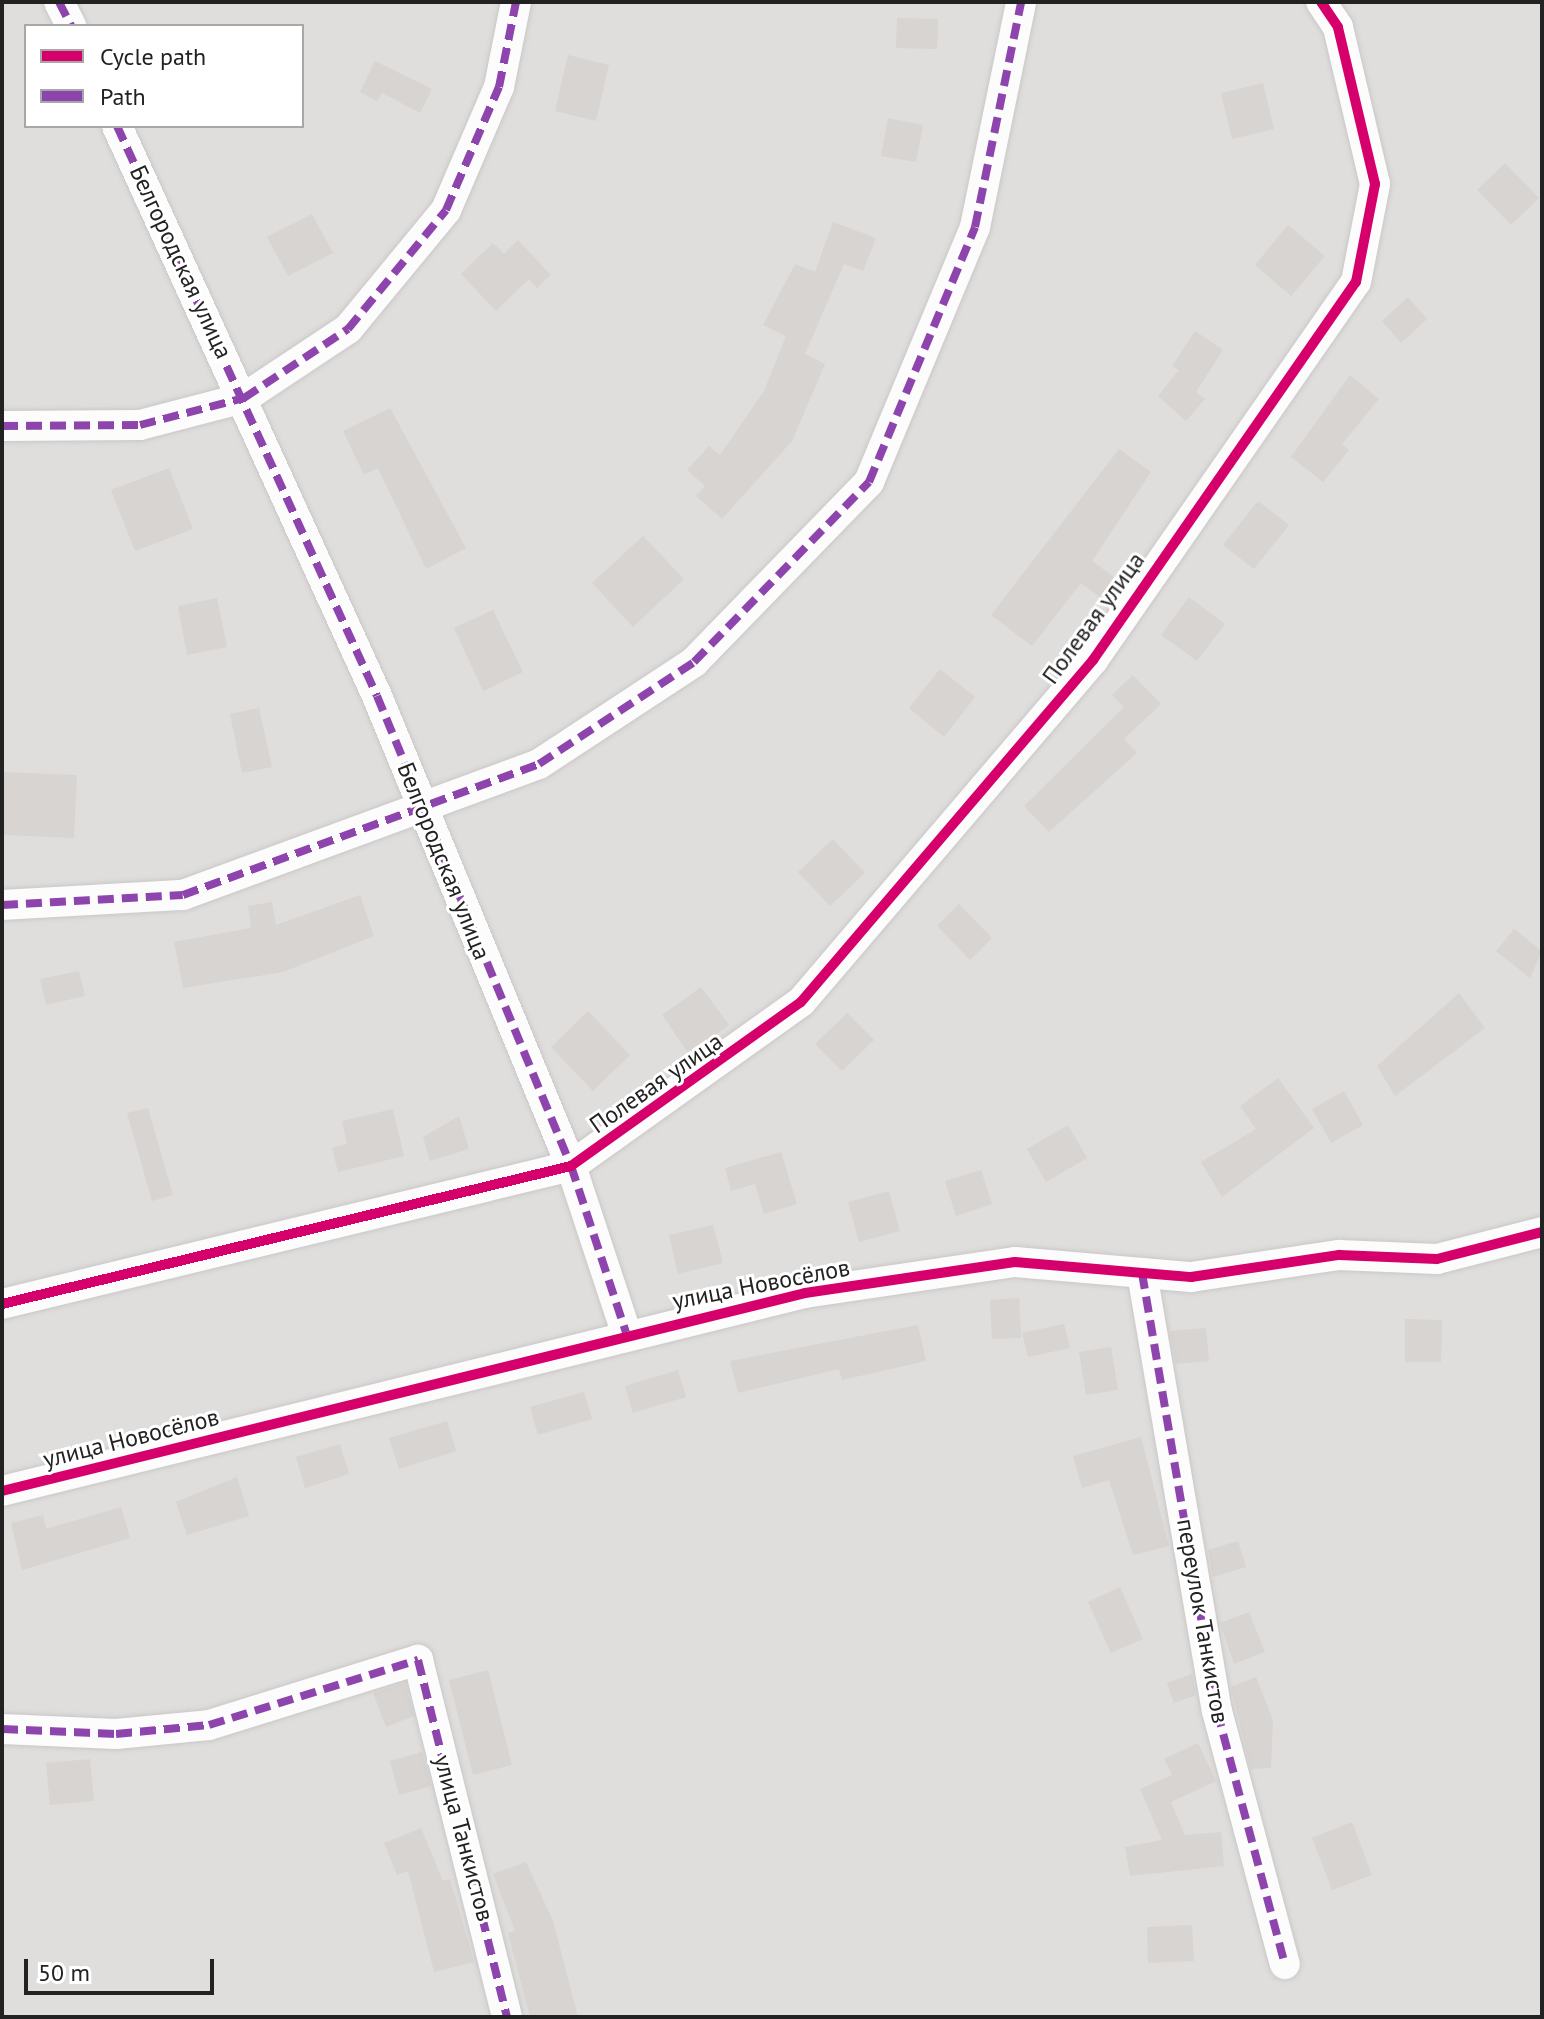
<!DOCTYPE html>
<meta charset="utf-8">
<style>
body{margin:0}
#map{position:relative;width:1544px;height:2019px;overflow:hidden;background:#f0eeeb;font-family:"PT Sans",sans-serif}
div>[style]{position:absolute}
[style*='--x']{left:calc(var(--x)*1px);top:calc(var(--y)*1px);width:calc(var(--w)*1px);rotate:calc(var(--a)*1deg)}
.residential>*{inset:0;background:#dfdedc}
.building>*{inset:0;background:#d7d4d2}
.roads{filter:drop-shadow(0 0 2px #c9c8c7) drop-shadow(0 0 2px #c9c8c7)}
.street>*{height:30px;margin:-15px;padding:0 15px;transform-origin:15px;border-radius:15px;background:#fdfcfc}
.quiet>*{height:8px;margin-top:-4px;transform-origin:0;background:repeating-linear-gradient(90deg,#8e44ad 0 16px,transparent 0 24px)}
.cycleway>*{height:10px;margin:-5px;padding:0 5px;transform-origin:5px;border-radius:5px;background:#d6006c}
span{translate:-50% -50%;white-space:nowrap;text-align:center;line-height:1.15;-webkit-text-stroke:6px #fff;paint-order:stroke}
.street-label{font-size:24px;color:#222}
.frame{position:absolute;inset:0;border:4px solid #222;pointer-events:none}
.legend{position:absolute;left:24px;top:24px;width:280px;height:104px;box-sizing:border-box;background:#fff;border:2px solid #a7a7a7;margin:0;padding:10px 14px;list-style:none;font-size:24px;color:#222}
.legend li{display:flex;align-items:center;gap:16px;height:40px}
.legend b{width:40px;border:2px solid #a7a7a7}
.scale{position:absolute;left:24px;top:1959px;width:190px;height:36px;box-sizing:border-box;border:4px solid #222;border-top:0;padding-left:10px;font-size:24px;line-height:28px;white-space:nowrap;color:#222;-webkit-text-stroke:6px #fff;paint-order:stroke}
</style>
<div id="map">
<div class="residential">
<div style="clip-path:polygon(evenodd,2px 2px,1542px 2px,1542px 2017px,2px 2017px,2px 2px,26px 26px,302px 26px,302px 126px,26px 126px,26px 26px)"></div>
</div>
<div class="building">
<div style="clip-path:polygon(897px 18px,938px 19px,937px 49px,896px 48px)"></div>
<div style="clip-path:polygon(568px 55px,609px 65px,596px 121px,555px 111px)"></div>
<div style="clip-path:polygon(375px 61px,432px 89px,420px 113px,382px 93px,377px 101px,360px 92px)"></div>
<div style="clip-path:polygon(1263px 83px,1274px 129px,1232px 139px,1221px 93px)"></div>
<div style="clip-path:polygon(888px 118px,923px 125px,916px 162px,881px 156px)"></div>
<div style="clip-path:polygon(1505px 163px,1539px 198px,1511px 225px,1477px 190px)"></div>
<div style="clip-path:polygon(312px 214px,333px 253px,288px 276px,267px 237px)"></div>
<div style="clip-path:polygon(833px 222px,876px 238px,863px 271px,844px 264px,805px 354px,825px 364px,792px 441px,722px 519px,696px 496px,705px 486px,687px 470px,709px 446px,720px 455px,764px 391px,786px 336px,763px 325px,795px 264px,815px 272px)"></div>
<div style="clip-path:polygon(1288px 225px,1325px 256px,1291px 296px,1255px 265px)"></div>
<div style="clip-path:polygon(518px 240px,551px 275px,537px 288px,529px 279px,496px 311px,461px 274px,493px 243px,504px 254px)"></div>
<div style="clip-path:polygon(1408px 297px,1427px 319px,1401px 343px,1382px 321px)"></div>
<div style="clip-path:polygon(1195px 331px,1223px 350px,1196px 392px,1205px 399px,1186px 421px,1158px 396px,1179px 370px,1172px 366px)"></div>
<div style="clip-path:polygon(1350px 375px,1379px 399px,1342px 444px,1349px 450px,1323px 482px,1291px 457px)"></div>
<div style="clip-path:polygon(390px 408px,466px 548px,426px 569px,378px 468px,364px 475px,343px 431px)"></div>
<div style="clip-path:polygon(1119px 449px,1151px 472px,1092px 561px,1118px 580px,1104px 600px,1081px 583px,1032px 646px,991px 615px)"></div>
<div style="clip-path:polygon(169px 468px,193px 529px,135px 551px,111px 490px)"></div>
<div style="clip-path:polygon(1258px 501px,1289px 525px,1254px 569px,1223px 545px)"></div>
<div style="clip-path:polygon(643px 536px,684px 579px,633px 627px,592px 583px)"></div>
<div style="clip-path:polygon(1189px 597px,1225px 624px,1197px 661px,1161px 635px)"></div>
<div style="clip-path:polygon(217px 598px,227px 647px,187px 655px,178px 606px)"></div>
<div style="clip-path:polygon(493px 610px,523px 672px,483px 691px,454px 628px)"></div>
<div style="clip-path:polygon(940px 669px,975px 697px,944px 737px,909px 708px)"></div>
<div style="clip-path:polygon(1133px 675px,1161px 704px,1124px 739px,1137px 753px,1049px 832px,1024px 806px,1124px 707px,1112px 695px)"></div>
<div style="clip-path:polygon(259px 708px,272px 767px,242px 773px,230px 714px)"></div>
<div style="clip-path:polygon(2px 772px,77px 775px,74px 838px,2px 835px)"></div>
<div style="clip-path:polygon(833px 839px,865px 873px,830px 906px,798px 872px)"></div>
<div style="clip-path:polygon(360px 895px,374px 936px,283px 972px,183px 988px,174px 942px,251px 928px,248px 906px,272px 902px,276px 925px)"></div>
<div style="clip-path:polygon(959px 904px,992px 938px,970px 960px,937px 926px)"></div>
<div style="clip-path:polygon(1514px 929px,1542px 951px,1530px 978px,1496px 951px)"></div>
<div style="clip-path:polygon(79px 971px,85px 996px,46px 1005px,40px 979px)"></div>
<div style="clip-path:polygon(701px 987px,729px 1025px,689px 1054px,662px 1015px)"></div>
<div style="clip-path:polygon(1459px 993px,1485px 1028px,1395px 1096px,1377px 1066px)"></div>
<div style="clip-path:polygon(588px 1011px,630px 1055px,593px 1091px,551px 1047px)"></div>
<div style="clip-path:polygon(847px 1013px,874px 1040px,842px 1071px,815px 1044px)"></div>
<div style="clip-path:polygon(1278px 1078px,1314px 1128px,1222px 1197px,1201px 1162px,1256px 1129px,1240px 1106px)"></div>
<div style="clip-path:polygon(1344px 1091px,1363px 1125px,1331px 1143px,1312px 1109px)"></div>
<div style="clip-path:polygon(148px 1108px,173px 1195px,152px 1201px,127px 1113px)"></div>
<div style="clip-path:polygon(393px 1109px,404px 1156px,338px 1172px,332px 1148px,347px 1144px,342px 1121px)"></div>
<div style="clip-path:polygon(459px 1116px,469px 1149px,430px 1161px,423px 1137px)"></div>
<div style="clip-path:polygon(1068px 1125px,1087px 1158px,1046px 1182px,1027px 1149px)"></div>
<div style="clip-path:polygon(781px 1152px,797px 1204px,764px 1214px,755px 1184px,731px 1191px,725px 1168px)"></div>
<div style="clip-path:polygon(981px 1170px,992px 1204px,956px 1216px,945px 1181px)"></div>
<div style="clip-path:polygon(889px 1191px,900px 1231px,859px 1242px,848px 1202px)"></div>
<div style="clip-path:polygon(713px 1225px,723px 1263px,678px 1274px,669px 1235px)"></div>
<div style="clip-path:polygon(1019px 1298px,1021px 1338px,992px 1339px,990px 1300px)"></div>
<div style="clip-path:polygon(1405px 1319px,1442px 1320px,1441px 1362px,1405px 1362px)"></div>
<div style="clip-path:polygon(1064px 1324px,1070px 1348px,1028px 1357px,1022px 1333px)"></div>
<div style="clip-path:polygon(918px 1325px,926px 1361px,842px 1380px,839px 1369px,738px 1393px,730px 1361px)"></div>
<div style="clip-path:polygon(1206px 1328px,1209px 1361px,1176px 1364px,1170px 1331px)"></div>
<div style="clip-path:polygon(1111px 1347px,1118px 1390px,1086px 1395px,1079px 1352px)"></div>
<div style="clip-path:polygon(678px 1370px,686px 1397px,633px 1413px,625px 1386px)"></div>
<div style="clip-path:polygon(584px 1392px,592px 1419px,538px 1435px,530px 1407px)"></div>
<div style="clip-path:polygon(447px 1421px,456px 1451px,399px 1469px,389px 1438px)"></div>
<div style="clip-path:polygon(1141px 1437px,1169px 1546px,1133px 1555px,1109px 1480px,1082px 1488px,1073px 1456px)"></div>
<div style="clip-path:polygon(340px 1444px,349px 1474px,305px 1488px,296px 1457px)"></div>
<div style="clip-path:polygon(237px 1477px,249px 1516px,187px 1535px,176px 1502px)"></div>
<div style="clip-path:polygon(121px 1507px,130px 1538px,22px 1570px,11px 1523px,43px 1515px,46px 1529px)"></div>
<div style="clip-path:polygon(1238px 1541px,1246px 1567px,1213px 1577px,1208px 1550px)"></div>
<div style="clip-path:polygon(1120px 1587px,1143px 1639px,1111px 1653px,1088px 1602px)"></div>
<div style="clip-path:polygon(1249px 1612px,1265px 1652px,1234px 1664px,1220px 1623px)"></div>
<div style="clip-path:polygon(488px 1670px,512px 1765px,473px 1775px,449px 1680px)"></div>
<div style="clip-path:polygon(1192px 1674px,1196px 1695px,1174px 1703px,1167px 1683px)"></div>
<div style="clip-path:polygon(1256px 1677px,1273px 1720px,1271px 1768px,1251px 1769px,1231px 1687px)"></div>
<div style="clip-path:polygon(405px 1683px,414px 1716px,386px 1727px,373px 1693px)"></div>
<div style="clip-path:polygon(1198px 1743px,1216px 1781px,1171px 1802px,1185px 1835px,1221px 1832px,1224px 1866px,1130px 1876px,1125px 1847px,1162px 1840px,1140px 1789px,1172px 1775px,1164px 1759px)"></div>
<div style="clip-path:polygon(422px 1752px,431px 1786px,399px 1795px,390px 1761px)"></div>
<div style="clip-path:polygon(90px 1759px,94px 1801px,50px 1805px,46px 1763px)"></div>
<div style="clip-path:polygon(1352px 1822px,1372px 1875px,1332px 1890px,1312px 1838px)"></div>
<div style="clip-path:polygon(421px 1828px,443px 1881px,450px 1879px,474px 1962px,434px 1972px,408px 1871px,397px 1875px,384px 1843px)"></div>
<div style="clip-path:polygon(526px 1862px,553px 1921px,578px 2017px,530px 2017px,508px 1933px,515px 1931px,493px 1874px)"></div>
<div style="clip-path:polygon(1192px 1925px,1194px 1961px,1148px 1963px,1147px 1927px)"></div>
</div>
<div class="roads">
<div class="street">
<div style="--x:59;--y:2;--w:27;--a:63"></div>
<div style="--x:117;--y:126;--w:626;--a:65.48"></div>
<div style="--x:377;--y:696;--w:508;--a:67.57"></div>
<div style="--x:571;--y:1166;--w:175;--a:71.7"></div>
<div style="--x:2;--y:426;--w:138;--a:-0.4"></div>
<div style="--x:140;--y:425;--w:107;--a:-14.6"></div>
<div style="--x:244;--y:398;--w:125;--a:-33.6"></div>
<div style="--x:348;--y:329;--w:154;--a:-50.5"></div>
<div style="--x:446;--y:210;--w:134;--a:-66.7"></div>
<div style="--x:499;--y:87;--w:87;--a:-78.7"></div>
<div style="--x:2;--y:905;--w:181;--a:-3.2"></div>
<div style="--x:183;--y:895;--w:379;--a:-20.2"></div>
<div style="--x:539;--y:764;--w:186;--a:-33.3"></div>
<div style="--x:694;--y:662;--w:251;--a:-45.8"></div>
<div style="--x:869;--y:482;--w:276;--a:-67.4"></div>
<div style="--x:975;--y:227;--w:230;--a:-78.4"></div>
<div style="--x:1142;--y:1273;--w:444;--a:80.3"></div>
<div style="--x:1217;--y:1711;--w:262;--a:75"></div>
<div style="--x:2;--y:1304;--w:585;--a:-13.63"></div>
<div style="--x:571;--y:1166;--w:282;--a:-35.5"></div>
<div style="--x:801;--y:1002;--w:450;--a:-49.5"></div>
<div style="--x:1093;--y:660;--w:460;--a:-55.2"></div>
<div style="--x:1356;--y:282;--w:100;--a:-79"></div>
<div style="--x:1375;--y:184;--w:161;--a:-103.3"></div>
<div style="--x:1338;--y:27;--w:30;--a:-124"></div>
<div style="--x:2;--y:1491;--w:827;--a:-13.85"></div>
<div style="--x:805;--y:1293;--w:212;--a:-8.4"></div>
<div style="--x:1015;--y:1262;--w:177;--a:4.9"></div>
<div style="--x:1191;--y:1277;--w:150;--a:-8.5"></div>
<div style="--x:1339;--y:1255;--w:98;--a:2.3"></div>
<div style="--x:1437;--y:1259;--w:108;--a:-14.4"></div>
<div style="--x:2;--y:1729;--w:114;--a:2.5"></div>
<div style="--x:116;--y:1734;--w:93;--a:-5.5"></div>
<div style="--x:209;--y:1725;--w:219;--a:-17.3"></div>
<div style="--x:418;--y:1660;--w:368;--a:76"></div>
</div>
</div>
<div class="quiet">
<div style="--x:59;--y:2;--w:27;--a:63"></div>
<div style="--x:117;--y:126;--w:626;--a:65.48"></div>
<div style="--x:377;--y:696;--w:508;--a:67.57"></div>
<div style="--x:571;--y:1166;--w:175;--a:71.7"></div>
<div style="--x:2;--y:426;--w:138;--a:-0.4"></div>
<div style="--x:140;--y:425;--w:107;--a:-14.6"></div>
<div style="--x:244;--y:398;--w:125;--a:-33.6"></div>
<div style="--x:348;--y:329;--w:154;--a:-50.5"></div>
<div style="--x:446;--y:210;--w:134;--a:-66.7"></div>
<div style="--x:499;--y:87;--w:87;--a:-78.7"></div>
<div style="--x:2;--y:905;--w:181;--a:-3.2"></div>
<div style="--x:183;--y:895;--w:379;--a:-20.2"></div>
<div style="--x:539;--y:764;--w:186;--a:-33.3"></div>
<div style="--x:694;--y:662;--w:251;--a:-45.8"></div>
<div style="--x:869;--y:482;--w:276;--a:-67.4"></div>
<div style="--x:975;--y:227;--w:230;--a:-78.4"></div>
<div style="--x:1142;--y:1273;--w:444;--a:80.3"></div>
<div style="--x:1217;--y:1711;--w:262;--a:75"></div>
<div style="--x:2;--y:1729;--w:114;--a:2.5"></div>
<div style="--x:116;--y:1734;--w:93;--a:-5.5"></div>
<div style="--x:209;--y:1725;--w:219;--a:-17.3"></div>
<div style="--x:418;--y:1660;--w:368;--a:76"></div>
</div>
<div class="cycleway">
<div style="--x:2;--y:1304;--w:585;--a:-13.63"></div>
<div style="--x:571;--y:1166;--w:282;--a:-35.5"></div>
<div style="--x:801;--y:1002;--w:450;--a:-49.5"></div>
<div style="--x:1093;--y:660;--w:460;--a:-55.2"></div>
<div style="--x:1356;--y:282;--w:100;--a:-79"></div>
<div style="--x:1375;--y:184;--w:161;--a:-103.3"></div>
<div style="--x:1338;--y:27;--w:30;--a:-124"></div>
<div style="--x:2;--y:1491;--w:827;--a:-13.85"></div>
<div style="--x:805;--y:1293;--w:212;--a:-8.4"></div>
<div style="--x:1015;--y:1262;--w:177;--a:4.9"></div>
<div style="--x:1191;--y:1277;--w:150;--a:-8.5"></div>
<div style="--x:1339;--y:1255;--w:98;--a:2.3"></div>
<div style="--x:1437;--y:1259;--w:108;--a:-14.4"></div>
</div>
<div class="street-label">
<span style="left:181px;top:262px;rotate:65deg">Белгородская улица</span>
<span style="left:1093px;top:618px;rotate:-54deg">Полевая улица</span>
<span style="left:444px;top:861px;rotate:68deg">Белгородская улица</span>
<span style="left:656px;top:1083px;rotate:-35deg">Полевая улица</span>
<span style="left:761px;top:1284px;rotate:-11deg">улица Новосёлов</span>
<span style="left:131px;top:1438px;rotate:-14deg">улица Новосёлов</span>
<span style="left:1203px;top:1621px;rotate:80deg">переулок Танкистов</span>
<span style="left:464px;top:1838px;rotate:75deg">улица Танкистов</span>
</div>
<div class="frame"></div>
<ul class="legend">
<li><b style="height:10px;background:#d6006c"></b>Cycle path</li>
<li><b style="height:10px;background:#8e44ad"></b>Path</li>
</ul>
<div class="scale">50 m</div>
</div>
